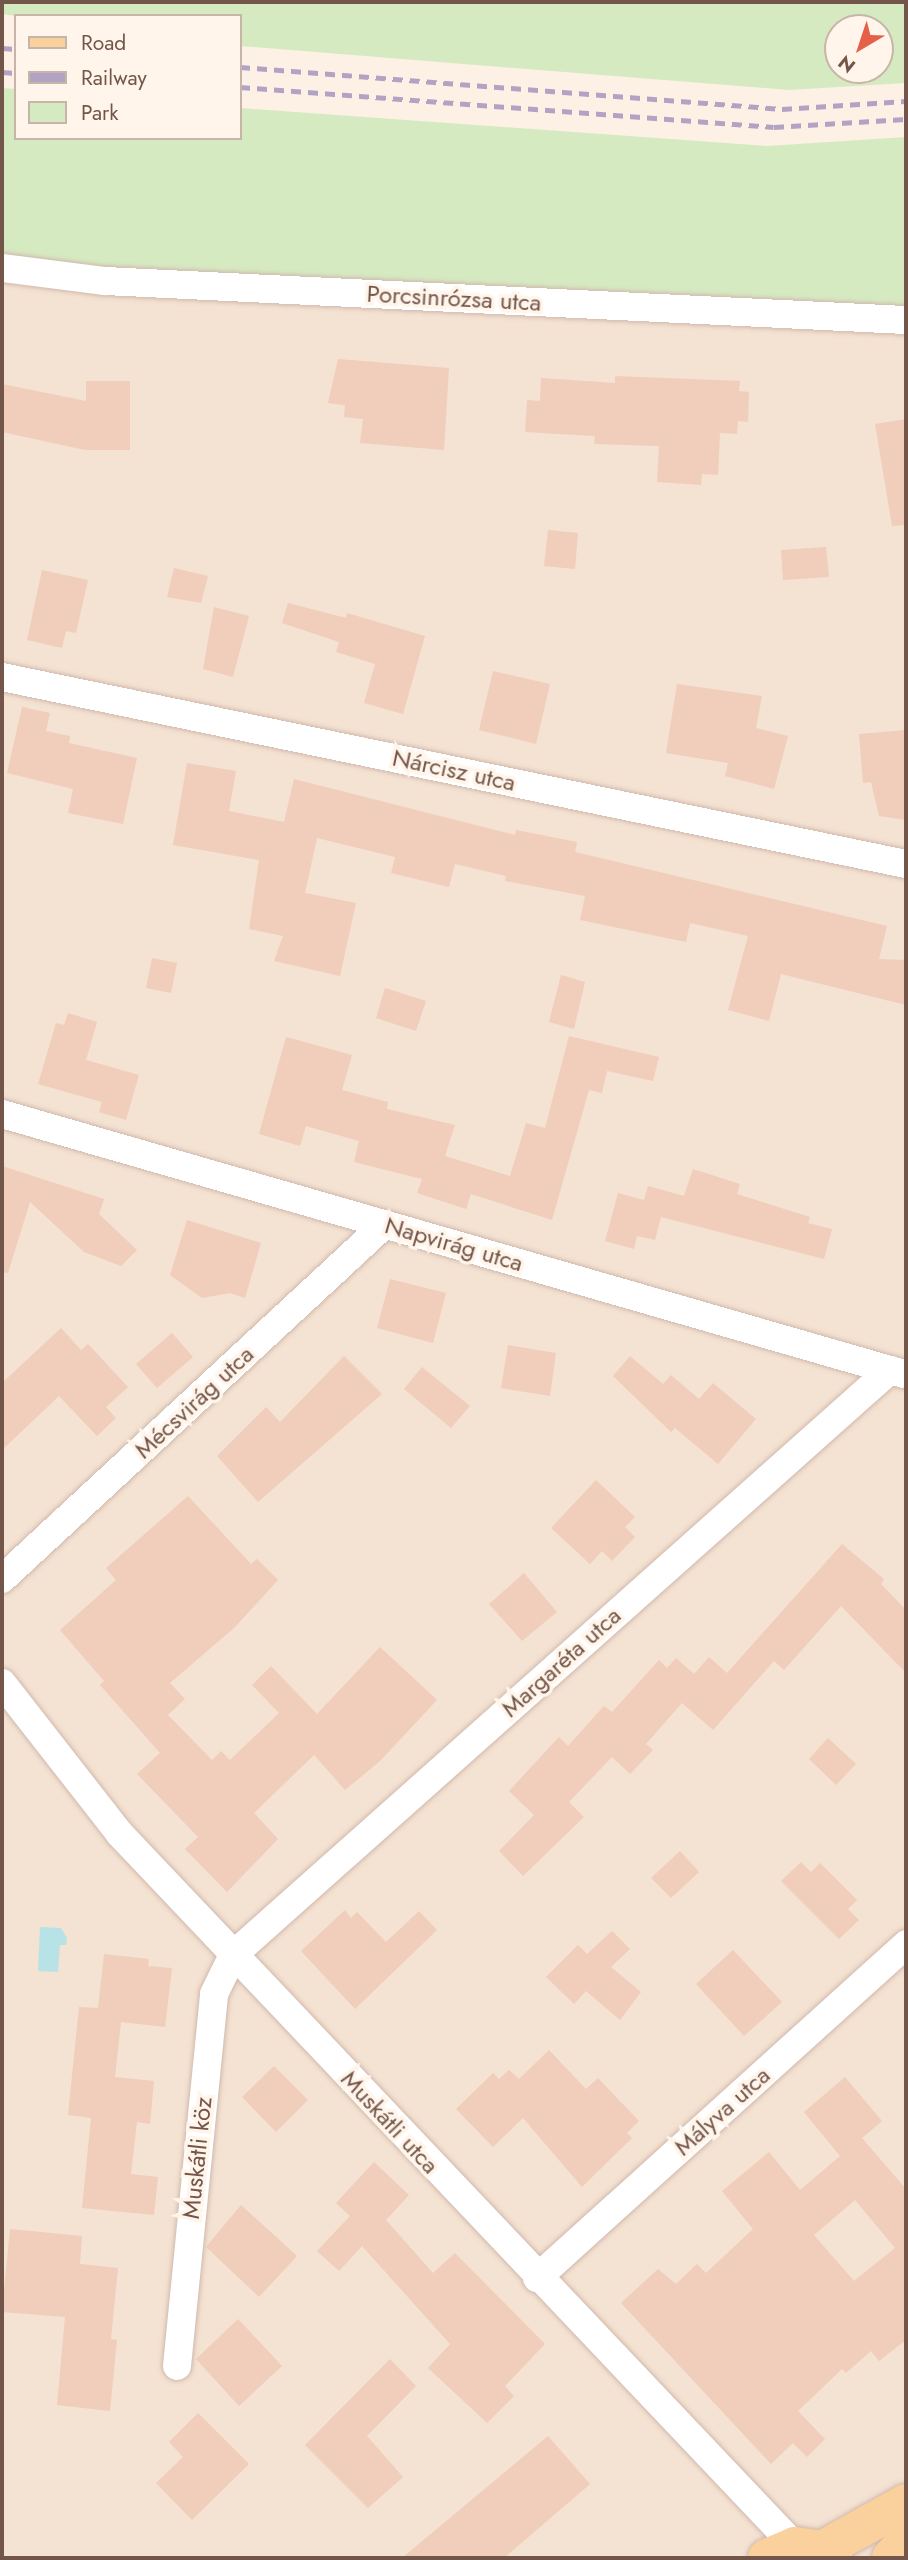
<!DOCTYPE html>
<meta charset="utf-8">
<style>
body{margin:0}
#map{position:relative;width:908px;height:2560px;overflow:hidden;background:#fcf1e4;font-family:Jost,sans-serif}
div>[style]{position:absolute}
[style*='--x']{left:calc(var(--x)*1px);top:calc(var(--y)*1px);width:calc(var(--w)*1px);rotate:calc(var(--a)*1deg)}
.residential>*{inset:0;background:#f4e2d2}
.green>*{inset:0;background:#d6eac2}
.water>*{inset:0;background:#b8e3e6}
.building>*{inset:0;background:#f1cdbc}
.roads{filter:drop-shadow(0 0 2px #d0b9ad) drop-shadow(0 0 2px #d0b9ad)}
.street>*{height:28px;margin:-14px;padding:0 14px;transform-origin:14px;border-radius:14px;background:#fff}
.primary>*{height:38px;margin:-19px;padding:0 19px;transform-origin:19px;border-radius:19px;background:#fad09d}
.rail>*{height:5px;margin-top:-2.5px;transform-origin:0;background:repeating-linear-gradient(90deg,#b2a3c5 0 10px,transparent 0 17px)}
span{translate:-50% -50%;white-space:nowrap;text-align:center;line-height:1.15;-webkit-text-stroke:7px #fff5ea;paint-order:stroke}
.street-label{font-size:24px;color:#74554a}
.frame{position:absolute;inset:0;border:4px solid #74554a;pointer-events:none}
.legend{position:absolute;left:14px;top:14px;width:228px;height:126px;box-sizing:border-box;background:#fff5ea;border:2px solid #c7b5aa;margin:0;padding:9px 12px;list-style:none;font-size:21px;color:#74554a}
.legend li{display:flex;align-items:center;gap:14px;height:35px}
.legend b{width:35px;border:2px solid #c7b5aa}
.north{position:absolute;left:824px;top:14px;width:70px;height:70px;box-sizing:border-box;background:#fff5ea;border:2px solid #c7b5aa;border-radius:50%;rotate:219deg;font-size:19px;font-weight:700;line-height:28px;text-align:center;color:#74554a}
.north::after{content:'';display:block;margin:auto;width:24px;height:32px;background:#e65f49;clip-path:polygon(50% 0,100% 100%,50% 72%,0 100%)}
</style>
<div id="map">
<div class="residential">
<div style="clip-path:polygon(2px 282px,906px 314px,906px 2558px,2px 2558px)"></div>
</div>
<div class="green">
<div style="clip-path:polygon(evenodd,2px 2px,906px 2px,906px 83px,789px 90px,240px 46px,240px 16px,16px 16px,2px 14px,2px 2px,838px 28px,880px 28px,880px 70px,838px 70px,838px 28px)"></div>
<div style="clip-path:polygon(2px 88px,16px 89px,16px 138px,240px 138px,240px 108px,767px 146px,906px 137px,906px 314px,2px 282px)"></div>
</div>
<div class="water">
<div style="clip-path:polygon(40px 1927px,61px 1928px,67px 1938px,66px 1945px,60px 1945px,58px 1972px,38px 1971px)"></div>
</div>
<div class="building">
<div style="clip-path:polygon(338px 359px,449px 368px,444px 450px,360px 443px,363px 419px,344px 417px,345px 405px,328px 403px)"></div>
<div style="clip-path:polygon(615px 376px,740px 381px,739px 391px,749px 392px,748px 422px,738px 421px,737px 434px,720px 433px,718px 475px,702px 474px,701px 485px,657px 482px,659px 446px,594px 444px,595px 436px,525px 432px,527px 400px,540px 401px,541px 378px,615px 383px)"></div>
<div style="clip-path:polygon(86px 381px,130px 381px,130px 450px,85px 450px,2px 432px,2px 384px,86px 401px)"></div>
<div style="clip-path:polygon(906px 419px,906px 525px,892px 526px,875px 424px)"></div>
<div style="clip-path:polygon(548px 530px,578px 533px,575px 569px,544px 566px)"></div>
<div style="clip-path:polygon(826px 547px,829px 577px,783px 580px,781px 550px)"></div>
<div style="clip-path:polygon(174px 568px,208px 576px,201px 603px,167px 597px)"></div>
<div style="clip-path:polygon(42px 570px,88px 580px,76px 633px,66px 631px,62px 648px,27px 640px)"></div>
<div style="clip-path:polygon(288px 603px,346px 618px,347px 613px,425px 636px,403px 714px,364px 703px,375px 664px,336px 652px,339px 642px,282px 623px)"></div>
<div style="clip-path:polygon(214px 607px,249px 616px,233px 677px,203px 669px)"></div>
<div style="clip-path:polygon(493px 671px,550px 684px,536px 744px,479px 730px)"></div>
<div style="clip-path:polygon(677px 684px,762px 696px,756px 728px,788px 736px,774px 789px,725px 776px,728px 763px,666px 753px)"></div>
<div style="clip-path:polygon(22px 707px,50px 713px,46px 731px,70px 736px,69px 743px,137px 758px,123px 824px,68px 813px,73px 789px,7px 773px)"></div>
<div style="clip-path:polygon(906px 730px,906px 820px,879px 816px,871px 782px,863px 783px,859px 734px)"></div>
<div style="clip-path:polygon(187px 763px,236px 771px,229px 811px,284px 822px,294px 779px,515px 835px,516px 830px,577px 842px,575px 852px,887px 926px,879px 959px,906px 960px,906px 1005px,781px 974px,769px 1021px,728px 1010px,748px 936px,690px 923px,686px 942px,580px 920px,585px 896px,505px 881px,506px 876px,455px 864px,449px 887px,391px 873px,395px 857px,317px 838px,305px 893px,356px 903px,340px 976px,274px 961px,283px 936px,249px 929px,259px 860px,173px 845px)"></div>
<div style="clip-path:polygon(152px 958px,177px 963px,171px 993px,146px 988px)"></div>
<div style="clip-path:polygon(561px 975px,585px 982px,574px 1029px,549px 1022px)"></div>
<div style="clip-path:polygon(385px 988px,426px 1001px,416px 1031px,376px 1018px)"></div>
<div style="clip-path:polygon(68px 1013px,97px 1022px,86px 1060px,139px 1075px,126px 1120px,99px 1112px,102px 1102px,38px 1084px,56px 1023px,64px 1025px)"></div>
<div style="clip-path:polygon(569px 1036px,659px 1057px,653px 1081px,607px 1071px,602px 1093px,589px 1090px,552px 1220px,471px 1194px,466px 1209px,417px 1193px,422px 1179px,354px 1162px,359px 1141px,306px 1126px,300px 1146px,259px 1134px,286px 1037px,352px 1055px,342px 1090px,388px 1102px,387px 1109px,455px 1125px,445px 1156px,510px 1176px,526px 1123px,545px 1128px)"></div>
<div style="clip-path:polygon(2px 1166px,104px 1199px,99px 1214px,137px 1250px,121px 1266px,84px 1252px,30px 1202px,8px 1273px,2px 1272px)"></div>
<div style="clip-path:polygon(693px 1169px,740px 1184px,737px 1194px,810px 1217px,808px 1223px,832px 1229px,824px 1259px,661px 1217px,655px 1240px,637px 1236px,634px 1249px,605px 1241px,618px 1193px,644px 1200px,648px 1186px,684px 1196px)"></div>
<div style="clip-path:polygon(187px 1220px,261px 1243px,245px 1298px,230px 1293px,202px 1298px,170px 1275px)"></div>
<div style="clip-path:polygon(390px 1279px,446px 1293px,433px 1343px,377px 1328px)"></div>
<div style="clip-path:polygon(61px 1328px,81px 1350px,88px 1344px,128px 1387px,106px 1407px,116px 1418px,97px 1436px,59px 1396px,2px 1450px,2px 1383px)"></div>
<div style="clip-path:polygon(172px 1333px,193px 1357px,157px 1388px,136px 1364px)"></div>
<div style="clip-path:polygon(508px 1345px,556px 1353px,550px 1396px,501px 1388px)"></div>
<div style="clip-path:polygon(344px 1356px,382px 1394px,258px 1502px,217px 1456px,266px 1407px,280px 1422px)"></div>
<div style="clip-path:polygon(630px 1356px,663px 1384px,671px 1375px,699px 1399px,713px 1383px,756px 1419px,718px 1464px,675px 1428px,671px 1432px,613px 1376px)"></div>
<div style="clip-path:polygon(422px 1367px,470px 1406px,451px 1428px,404px 1389px)"></div>
<div style="clip-path:polygon(596px 1480px,635px 1517px,625px 1527px,635px 1537px,612px 1561px,602px 1551px,590px 1564px,551px 1528px)"></div>
<div style="clip-path:polygon(188px 1496px,251px 1564px,257px 1559px,278px 1580px,234px 1628px,170px 1683px,185px 1699px,168px 1715px,212px 1760px,221px 1751px,230px 1760px,279px 1713px,252px 1685px,271px 1666px,317px 1714px,380px 1647px,437px 1700px,380px 1761px,345px 1790px,314px 1755px,254px 1813px,278px 1839px,227px 1892px,185px 1849px,198px 1837px,137px 1774px,160px 1753px,100px 1685px,104px 1681px,60px 1630px,116px 1580px,106px 1568px)"></div>
<div style="clip-path:polygon(842px 1544px,884px 1579px,881px 1584px,906px 1610px,906px 1673px,841px 1606px,784px 1670px,774px 1661px,713px 1730px,682px 1703px,646px 1744px,653px 1750px,630px 1774px,612px 1757px,569px 1802px,584px 1817px,523px 1876px,499px 1851px,534px 1815px,509px 1791px,559px 1737px,568px 1746px,604px 1706px,612px 1712px,659px 1660px,667px 1668px,676px 1658px,694px 1674px,709px 1657px,727px 1673px)"></div>
<div style="clip-path:polygon(524px 1573px,557px 1612px,522px 1641px,489px 1604px)"></div>
<div style="clip-path:polygon(828px 1738px,856px 1764px,836px 1785px,809px 1759px)"></div>
<div style="clip-path:polygon(680px 1851px,699px 1872px,671px 1898px,651px 1878px)"></div>
<div style="clip-path:polygon(801px 1862px,811px 1872px,820px 1863px,857px 1900px,848px 1909px,859px 1920px,839px 1939px,781px 1881px)"></div>
<div style="clip-path:polygon(345px 1910px,351px 1918px,357px 1912px,386px 1942px,419px 1911px,437px 1930px,355px 2009px,301px 1951px)"></div>
<div style="clip-path:polygon(612px 1931px,630px 1949px,611px 1967px,641px 1992px,620px 2020px,586px 1991px,574px 2004px,546px 1977px,578px 1945px,587px 1954px)"></div>
<div style="clip-path:polygon(733px 1950px,782px 2002px,744px 2036px,696px 1984px)"></div>
<div style="clip-path:polygon(104px 1954px,149px 1959px,148px 1966px,172px 1968px,165px 2027px,121px 2022px,115px 2077px,154px 2081px,150px 2124px,137px 2122px,131px 2174px,158px 2177px,154px 2215px,82px 2208px,91px 2118px,68px 2115px,79px 2007px,98px 2008px)"></div>
<div style="clip-path:polygon(549px 2050px,586px 2089px,598px 2078px,639px 2121px,627px 2133px,632px 2138px,582px 2187px,523px 2118px,493px 2147px,456px 2109px,493px 2073px,499px 2079px,509px 2070px,519px 2079px)"></div>
<div style="clip-path:polygon(274px 2066px,308px 2100px,276px 2132px,242px 2097px)"></div>
<div style="clip-path:polygon(evenodd,845px 2077px,882px 2121px,862px 2138px,906px 2189px,906px 2340px,879px 2361px,871px 2351px,846px 2373px,842px 2369px,798px 2411px,825px 2439px,807px 2457px,793px 2443px,771px 2464px,621px 2303px,658px 2269px,676px 2284px,697px 2264px,706px 2273px,753px 2229px,722px 2191px,769px 2152px,800px 2190px,840px 2156px,804px 2112px,845px 2077px,855px 2200px,895px 2248px,854px 2281px,814px 2235px,855px 2200px)"></div>
<div style="clip-path:polygon(374px 2162px,409px 2195px,386px 2220px,433px 2273px,455px 2253px,545px 2344px,505px 2386px,514px 2396px,487px 2423px,428px 2368px,450px 2344px,362px 2246px,339px 2271px,317px 2251px,350px 2216px,336px 2203px)"></div>
<div style="clip-path:polygon(241px 2205px,297px 2256px,259px 2297px,206px 2247px)"></div>
<div style="clip-path:polygon(10px 2229px,82px 2236px,80px 2264px,118px 2268px,111px 2339px,117px 2340px,110px 2411px,57px 2405px,65px 2317px,2px 2312px)"></div>
<div style="clip-path:polygon(238px 2319px,282px 2366px,239px 2406px,196px 2359px)"></div>
<div style="clip-path:polygon(390px 2359px,416px 2386px,367px 2436px,403px 2477px,368px 2508px,305px 2445px)"></div>
<div style="clip-path:polygon(198px 2413px,249px 2464px,192px 2520px,156px 2483px,183px 2457px,169px 2442px)"></div>
<div style="clip-path:polygon(548px 2436px,590px 2484px,504px 2558px,402px 2558px)"></div>
</div>
<div class="roads">
<div class="street">
<div style="--x:2;--y:268;--w:104;--a:7.2"></div>
<div style="--x:105;--y:281;--w:802;--a:2.79"></div>
<div style="--x:2;--y:677;--w:923;--a:11.69"></div>
<div style="--x:2;--y:1114;--w:939;--a:16.08"></div>
<div style="--x:2;--y:1579;--w:522;--a:-42.83"></div>
<div style="--x:2;--y:1683;--w:190;--a:52"></div>
<div style="--x:119;--y:1833;--w:983;--a:46.53"></div>
<div style="--x:537;--y:2278;--w:498;--a:-42.1"></div>
<div style="--x:177;--y:2366;--w:374;--a:-84.3"></div>
<div style="--x:214;--y:1994;--w:43;--a:-64"></div>
<div style="--x:233;--y:1955;--w:880;--a:-41.68"></div>
</div>
<div class="primary">
<div style="--x:822;--y:2550;--w:96;--a:-29.2"></div>
<div style="--x:767;--y:2558;--w:30;--a:-23"></div>
<div style="--x:795;--y:2546;--w:27;--a:8"></div>
<div style="--x:822;--y:2550;--w:14;--a:36"></div>
<div style="--x:891;--y:2558;--w:23;--a:-49"></div>
</div>
</div>
<div class="rail">
<div style="--x:2;--y:48;--w:14;--a:4"></div>
<div style="--x:240;--y:67;--w:544;--a:4.43"></div>
<div style="--x:782;--y:109;--w:124;--a:-3.7"></div>
<div style="--x:2;--y:72;--w:14;--a:4"></div>
<div style="--x:240;--y:87;--w:535;--a:4.28"></div>
<div style="--x:774;--y:127;--w:132;--a:-3.5"></div>
</div>
<div class="street-label">
<span style="left:454px;top:298px;rotate:3deg">Porcsinrózsa utca</span>
<span style="left:454px;top:770px;rotate:12deg">Nárcisz utca</span>
<span style="left:454px;top:1244px;rotate:16deg">Napvirág utca</span>
<span style="left:194px;top:1402px;rotate:-43deg">Mécsvirág utca</span>
<span style="left:561px;top:1662px;rotate:-42deg">Margaréta utca</span>
<span style="left:722px;top:2111px;rotate:-42deg">Mályva utca</span>
<span style="left:390px;top:2122px;rotate:47deg">Muskátli utca</span>
<span style="left:197px;top:2158px;rotate:-84deg">Muskátli köz</span>
</div>
<div class="frame"></div>
<ul class="legend">
<li><b style="height:9px;background:#fad09d"></b>Road</li>
<li><b style="height:9px;background:#b2a3c5"></b>Railway</li>
<li><b style="height:19px;background:#d6eac2"></b>Park</li>
</ul>
<div class="north">N</div>
</div>
